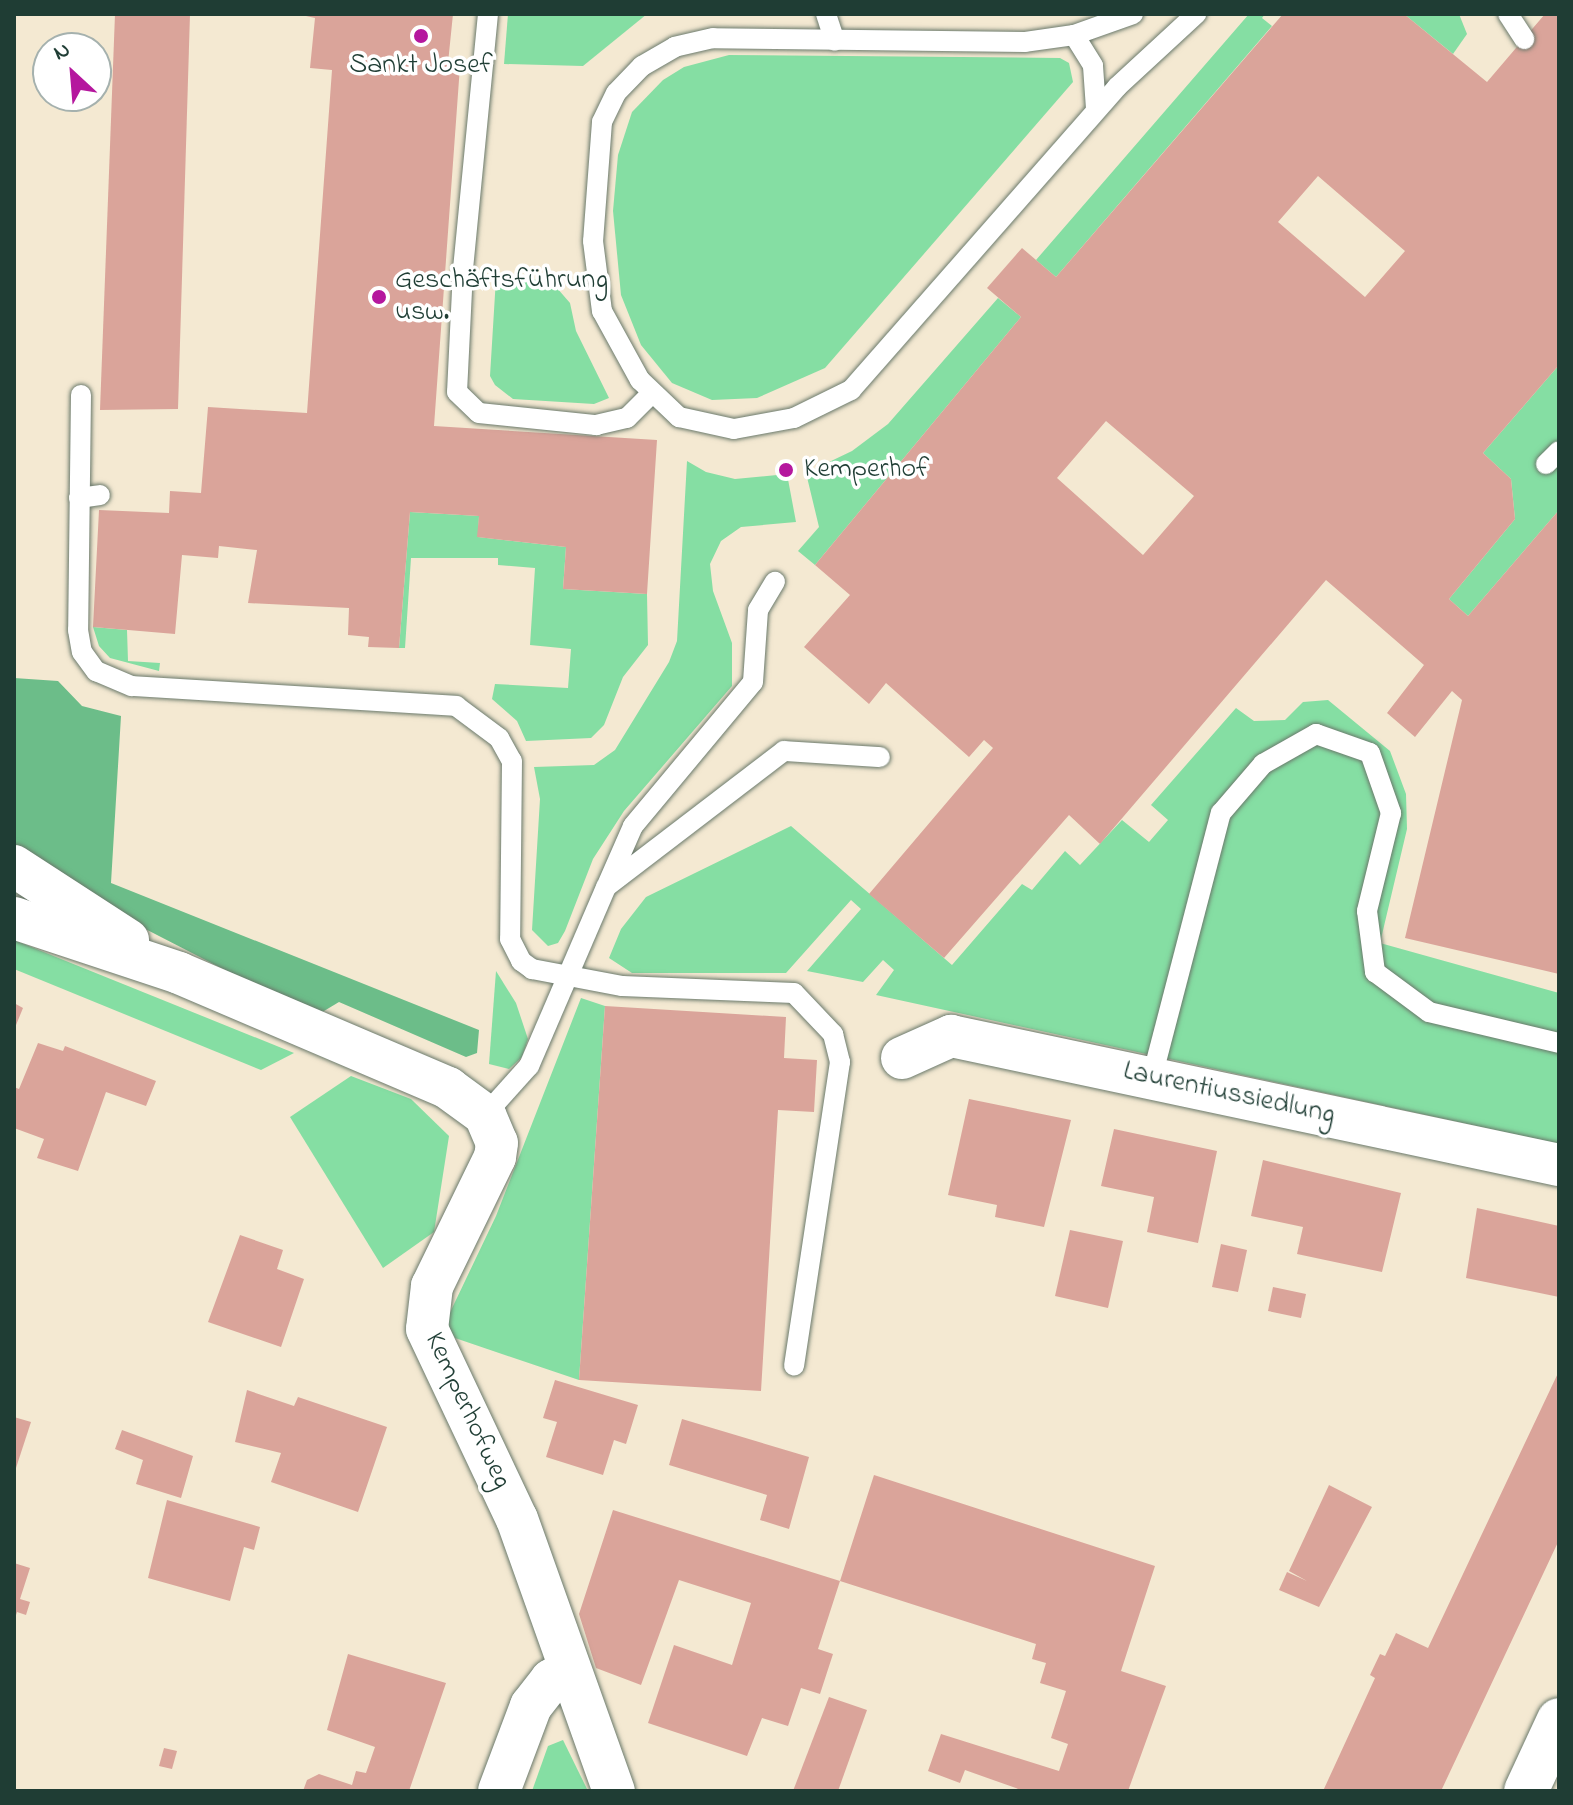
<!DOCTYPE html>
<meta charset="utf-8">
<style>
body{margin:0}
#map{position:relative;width:1573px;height:1805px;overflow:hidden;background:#f4e9d2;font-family:"Indie Flower",sans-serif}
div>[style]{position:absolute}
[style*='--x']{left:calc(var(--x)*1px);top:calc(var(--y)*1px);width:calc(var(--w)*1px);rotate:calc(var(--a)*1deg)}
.green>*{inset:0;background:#85dea3}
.forest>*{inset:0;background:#6cbd89}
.building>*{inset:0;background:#daa49a}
.roads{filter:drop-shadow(0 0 2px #6a796b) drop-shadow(0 0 2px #6a796b)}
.service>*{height:20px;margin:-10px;padding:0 10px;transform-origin:10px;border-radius:10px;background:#fff}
.minor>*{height:42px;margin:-21px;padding:0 21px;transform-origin:21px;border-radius:21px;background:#fff}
.tertiary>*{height:44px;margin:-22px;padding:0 22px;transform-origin:22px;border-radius:22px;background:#fff}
.dots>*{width:22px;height:22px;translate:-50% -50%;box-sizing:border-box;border:4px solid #fff;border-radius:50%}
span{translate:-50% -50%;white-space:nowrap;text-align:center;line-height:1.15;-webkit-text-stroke:7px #fff;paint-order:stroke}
.poi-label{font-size:28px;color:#1f3d34}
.left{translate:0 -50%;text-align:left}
.street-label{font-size:28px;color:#1f3d34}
.frame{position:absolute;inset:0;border:16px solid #1f3d34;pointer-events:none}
.north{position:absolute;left:32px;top:32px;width:80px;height:80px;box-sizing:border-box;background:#fff;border:2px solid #a5b1ae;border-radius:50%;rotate:334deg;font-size:22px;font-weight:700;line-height:32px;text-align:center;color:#1f3d34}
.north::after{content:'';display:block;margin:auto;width:28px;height:36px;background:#b5179e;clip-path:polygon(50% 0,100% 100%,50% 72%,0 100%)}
</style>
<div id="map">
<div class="green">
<div style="clip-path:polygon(508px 14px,647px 14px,583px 66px,504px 64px)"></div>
<div style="clip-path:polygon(1249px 14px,1265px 14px,1262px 18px,1272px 26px,1056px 277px,1036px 260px)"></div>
<div style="clip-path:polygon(1404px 14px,1459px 14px,1467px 34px,1453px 54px)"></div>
<div style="clip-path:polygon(729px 55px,1060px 58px,1069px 63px,1073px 82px,825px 368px,757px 398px,712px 400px,672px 383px,641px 345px,621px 295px,613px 211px,618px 155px,632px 112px,663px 80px,684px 67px)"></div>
<div style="clip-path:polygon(496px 278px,550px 280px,570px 303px,576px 331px,609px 398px,594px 404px,513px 399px,495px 385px,490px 376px)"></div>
<div style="clip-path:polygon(998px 298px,1021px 317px,815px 565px,798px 551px,819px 527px,806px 473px,852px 451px,888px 424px)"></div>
<div style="clip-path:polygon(1559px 365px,1559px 510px,1468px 616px,1449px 599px,1515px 519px,1511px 479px,1483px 453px)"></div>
<div style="clip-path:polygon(687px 461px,706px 472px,735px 479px,787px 474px,796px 522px,741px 527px,721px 541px,710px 564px,713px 591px,732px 643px,732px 686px,624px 811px,593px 859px,565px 931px,558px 943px,548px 946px,532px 930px,540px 799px,534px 767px,594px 765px,615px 750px,669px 662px,677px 641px)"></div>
<div style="clip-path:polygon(410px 512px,479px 516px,478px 537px,566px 547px,563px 589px,647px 594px,648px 645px,623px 677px,604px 725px,591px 738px,526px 741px,517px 721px,492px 699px,495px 684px,568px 688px,571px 649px,530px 645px,535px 568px,498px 565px,498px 558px,411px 558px,405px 648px,399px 648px)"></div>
<div style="clip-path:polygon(93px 627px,127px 630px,128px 661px,160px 663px,159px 671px,110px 658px,99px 646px)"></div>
<div style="clip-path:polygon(1328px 700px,1390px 751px,1406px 794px,1407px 829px,1380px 943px,1559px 993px,1559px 1144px,876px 995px,894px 970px,883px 960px,863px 982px,807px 971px,861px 909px,851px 900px,786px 973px,632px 973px,609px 958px,621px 929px,646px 897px,791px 826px,952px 965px,1022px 884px,1032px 890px,1065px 851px,1080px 865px,1122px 820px,1149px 842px,1168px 820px,1151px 805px,1236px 708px,1254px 721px,1285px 720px,1303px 702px)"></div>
<div style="clip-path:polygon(14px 940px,294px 1053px,261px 1070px,14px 969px)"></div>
<div style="clip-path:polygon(496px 971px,516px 1003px,528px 1039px,522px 1057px,509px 1069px,489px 1064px)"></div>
<div style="clip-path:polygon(581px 998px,605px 1006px,579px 1380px,455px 1338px,445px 1323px,496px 1216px)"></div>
<div style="clip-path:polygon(351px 1076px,411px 1099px,449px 1136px,434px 1232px,383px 1268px,290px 1117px)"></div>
<div style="clip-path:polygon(563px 1740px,588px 1791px,532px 1791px,548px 1746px)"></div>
</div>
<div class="forest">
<div style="clip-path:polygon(14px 678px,58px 681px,82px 706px,121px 716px,111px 883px,479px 1030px,477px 1053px,466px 1057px,339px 1002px,319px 1014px,283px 1000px,126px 919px,14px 844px)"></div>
</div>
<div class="building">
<div style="clip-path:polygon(115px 14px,190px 14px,178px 409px,100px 410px)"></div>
<div style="clip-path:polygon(297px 14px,453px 14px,448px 63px,460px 66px,434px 426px,657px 440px,647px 594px,563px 589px,566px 547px,477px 537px,479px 516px,410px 512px,399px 648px,368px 647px,369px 637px,348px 635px,349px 608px,248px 603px,257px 550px,219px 546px,218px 558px,182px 555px,175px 634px,93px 627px,99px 510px,169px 513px,170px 491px,201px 493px,208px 407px,307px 413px,332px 70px,310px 68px,315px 18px)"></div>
<div style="clip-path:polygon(evenodd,1283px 14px,1404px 14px,1487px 82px,1545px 14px,1559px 14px,1559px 365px,1483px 453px,1511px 479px,1515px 519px,1449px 599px,1468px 616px,1559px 510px,1559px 974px,1405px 938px,1462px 700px,1452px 691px,1415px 737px,1387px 713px,1424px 665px,1326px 580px,1100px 844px,1069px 815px,944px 958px,869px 894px,993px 748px,984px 740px,969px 757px,886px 683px,869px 704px,804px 647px,850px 595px,815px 565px,1021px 317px,987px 288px,1022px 248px,1056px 277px,1283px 14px,1318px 176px,1405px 251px,1365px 297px,1278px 222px,1318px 176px,1283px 14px,1106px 421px,1194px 496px,1143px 555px,1057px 478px,1106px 421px)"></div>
<div style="clip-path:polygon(14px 1003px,23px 1008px,14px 1030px)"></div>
<div style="clip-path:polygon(605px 1006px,786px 1017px,784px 1058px,817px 1060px,814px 1112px,778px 1110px,761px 1391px,579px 1380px)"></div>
<div style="clip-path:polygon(38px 1043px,63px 1051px,65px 1046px,156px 1081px,146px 1106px,106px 1092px,78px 1171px,37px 1158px,44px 1139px,14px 1128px,14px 1087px,19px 1089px)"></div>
<div style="clip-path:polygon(969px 1099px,1071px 1120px,1044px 1227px,995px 1217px,997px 1205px,948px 1195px)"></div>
<div style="clip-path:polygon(1114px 1129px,1217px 1151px,1198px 1243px,1147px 1232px,1154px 1197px,1101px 1186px)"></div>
<div style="clip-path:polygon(1263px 1160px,1401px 1193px,1382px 1272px,1297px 1254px,1303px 1227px,1251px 1216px)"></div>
<div style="clip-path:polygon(1477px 1208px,1559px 1226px,1559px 1297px,1466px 1278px)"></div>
<div style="clip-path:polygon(1070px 1230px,1123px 1241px,1108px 1308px,1055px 1296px)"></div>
<div style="clip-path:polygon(240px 1235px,283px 1250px,277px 1269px,304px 1279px,281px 1347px,208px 1322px)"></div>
<div style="clip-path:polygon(1221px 1244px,1247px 1250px,1238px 1292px,1212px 1287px)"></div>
<div style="clip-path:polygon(1273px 1287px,1306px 1294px,1301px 1318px,1268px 1311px)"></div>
<div style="clip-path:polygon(1559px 1371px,1559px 1540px,1441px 1791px,1323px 1791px,1375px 1678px,1370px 1675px,1380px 1654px,1385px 1656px,1396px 1633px,1428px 1648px)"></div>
<div style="clip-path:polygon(555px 1380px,638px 1405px,626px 1444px,614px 1440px,603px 1475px,546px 1457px,557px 1422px,543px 1418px)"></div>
<div style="clip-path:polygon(247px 1390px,294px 1406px,298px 1397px,387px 1427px,358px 1512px,271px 1482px,281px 1453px,235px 1442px)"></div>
<div style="clip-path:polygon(14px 1417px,31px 1422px,15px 1471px,14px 1471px)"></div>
<div style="clip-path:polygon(682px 1419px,809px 1457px,789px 1529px,760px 1520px,767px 1495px,669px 1465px)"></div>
<div style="clip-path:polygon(122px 1430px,193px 1456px,181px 1498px,136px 1484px,143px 1460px,115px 1449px)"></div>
<div style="clip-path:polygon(874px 1475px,1155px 1566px,1121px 1671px,1166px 1686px,1128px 1791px,1024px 1791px,965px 1770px,960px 1783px,928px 1771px,941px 1734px,1059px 1771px,1068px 1744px,1051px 1738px,1066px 1691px,1040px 1683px,1046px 1663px,1032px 1659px,1036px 1644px,840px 1581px)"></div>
<div style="clip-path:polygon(1329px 1485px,1372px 1507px,1319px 1607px,1279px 1590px,1287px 1572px,1307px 1581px,1289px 1571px)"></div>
<div style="clip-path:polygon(167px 1500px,260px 1527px,254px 1550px,244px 1547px,230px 1601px,148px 1578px)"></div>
<div style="clip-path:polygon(613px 1510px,840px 1581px,818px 1649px,833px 1654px,820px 1694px,801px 1688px,788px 1726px,762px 1718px,747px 1756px,648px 1723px,674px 1645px,732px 1665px,751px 1603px,679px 1580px,641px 1685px,596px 1668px,579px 1614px)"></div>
<div style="clip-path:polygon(14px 1563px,30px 1568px,20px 1599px,30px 1602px,26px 1615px,17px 1612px,15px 1618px)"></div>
<div style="clip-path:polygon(348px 1654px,446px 1683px,409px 1791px,303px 1791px,307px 1780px,319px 1774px,352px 1785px,356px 1771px,366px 1773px,375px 1747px,327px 1730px)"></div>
<div style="clip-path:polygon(829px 1697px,867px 1710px,838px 1791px,793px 1791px)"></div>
<div style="clip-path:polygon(164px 1748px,177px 1751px,172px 1769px,159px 1766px)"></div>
</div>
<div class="roads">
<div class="service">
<div style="--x:488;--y:14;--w:257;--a:95.6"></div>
<div style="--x:463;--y:270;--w:122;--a:92.8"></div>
<div style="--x:457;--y:392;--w:30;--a:44"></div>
<div style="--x:479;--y:413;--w:118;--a:5.9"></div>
<div style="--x:596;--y:425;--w:32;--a:-13"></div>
<div style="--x:627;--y:418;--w:34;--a:-45"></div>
<div style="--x:826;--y:14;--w:28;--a:72"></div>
<div style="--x:1133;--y:14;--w:63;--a:160.4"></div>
<div style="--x:1074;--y:35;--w:49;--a:171.9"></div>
<div style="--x:1025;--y:42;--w:312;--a:-179.3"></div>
<div style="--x:713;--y:38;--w:39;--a:167"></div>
<div style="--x:675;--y:47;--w:38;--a:150"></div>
<div style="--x:642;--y:66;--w:37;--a:134"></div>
<div style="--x:616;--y:93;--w:32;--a:116"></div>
<div style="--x:602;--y:122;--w:119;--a:94.3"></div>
<div style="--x:593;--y:241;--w:71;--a:82.7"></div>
<div style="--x:602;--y:311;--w:79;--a:61.2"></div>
<div style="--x:640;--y:380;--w:54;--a:43.5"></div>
<div style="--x:679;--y:417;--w:56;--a:12.3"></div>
<div style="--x:734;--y:429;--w:61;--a:-10.4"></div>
<div style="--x:794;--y:418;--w:64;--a:-26.2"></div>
<div style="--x:851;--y:390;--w:403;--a:-48.7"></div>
<div style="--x:1117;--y:87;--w:108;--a:-42.7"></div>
<div style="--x:1508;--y:14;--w:30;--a:57"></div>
<div style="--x:1074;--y:35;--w:36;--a:58"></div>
<div style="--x:1093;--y:66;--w:43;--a:86"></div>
<div style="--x:81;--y:395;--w:235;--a:90.7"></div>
<div style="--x:78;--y:630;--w:22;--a:80"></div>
<div style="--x:82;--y:652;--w:24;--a:54"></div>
<div style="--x:96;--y:671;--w:39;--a:23"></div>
<div style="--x:132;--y:686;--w:325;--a:3.5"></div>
<div style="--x:456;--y:706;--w:54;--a:36.7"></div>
<div style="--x:499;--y:738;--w:26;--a:61"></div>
<div style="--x:512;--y:761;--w:178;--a:90.6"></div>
<div style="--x:510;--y:939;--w:25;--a:63"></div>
<div style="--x:521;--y:961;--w:14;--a:36"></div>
<div style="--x:532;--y:969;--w:92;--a:10.7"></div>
<div style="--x:622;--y:986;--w:172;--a:2.3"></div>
<div style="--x:794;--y:993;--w:57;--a:46.4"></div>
<div style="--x:833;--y:1034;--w:29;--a:76"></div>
<div style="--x:840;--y:1062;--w:307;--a:98.6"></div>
<div style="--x:1546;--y:464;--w:18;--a:-45"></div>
<div style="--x:79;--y:498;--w:21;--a:-8"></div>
<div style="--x:608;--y:883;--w:62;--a:-66.3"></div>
<div style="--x:633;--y:826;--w:187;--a:-50.2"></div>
<div style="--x:753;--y:682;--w:72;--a:-86"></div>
<div style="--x:758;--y:610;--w:33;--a:-59"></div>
<div style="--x:1152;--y:1077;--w:273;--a:-75.4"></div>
<div style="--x:1221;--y:813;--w:65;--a:-49.4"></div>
<div style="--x:1263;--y:764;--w:61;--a:-29.5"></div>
<div style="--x:1316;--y:734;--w:57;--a:19.4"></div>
<div style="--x:1370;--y:753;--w:64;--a:70.7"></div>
<div style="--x:1391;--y:813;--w:101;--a:103.8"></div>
<div style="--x:1367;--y:911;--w:62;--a:82.5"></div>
<div style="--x:1375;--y:972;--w:67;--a:36.5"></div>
<div style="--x:1429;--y:1012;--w:134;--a:13.4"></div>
<div style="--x:485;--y:1115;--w:66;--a:-48.1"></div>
<div style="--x:529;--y:1066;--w:195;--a:-66.7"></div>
<div style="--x:606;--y:887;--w:224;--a:-37.4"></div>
<div style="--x:784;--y:751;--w:96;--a:3.6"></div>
</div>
<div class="minor">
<div style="--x:14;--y:866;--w:136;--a:33"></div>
<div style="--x:14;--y:918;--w:174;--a:18.4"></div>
<div style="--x:179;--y:973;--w:293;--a:23.1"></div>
<div style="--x:448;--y:1088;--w:46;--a:36.1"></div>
<div style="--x:485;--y:1115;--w:30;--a:67"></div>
<div style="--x:497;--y:1143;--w:14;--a:98"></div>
<div style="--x:495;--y:1157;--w:144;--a:116"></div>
<div style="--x:432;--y:1286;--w:43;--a:96.6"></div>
<div style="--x:427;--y:1329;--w:210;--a:64.7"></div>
<div style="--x:517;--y:1519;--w:289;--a:70.4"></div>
<div style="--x:902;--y:1058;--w:54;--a:-24.2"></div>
<div style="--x:951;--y:1036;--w:622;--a:11.98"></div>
<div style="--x:499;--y:1791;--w:91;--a:-69.4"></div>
<div style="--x:531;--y:1706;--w:33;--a:-52"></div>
<div style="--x:551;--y:1680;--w:21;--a:-29"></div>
</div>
<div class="tertiary">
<div style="--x:1526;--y:1791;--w:78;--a:-65.1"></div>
</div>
</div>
<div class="dots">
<div style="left:421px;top:36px;background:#b5179e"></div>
<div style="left:379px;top:297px;background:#b5179e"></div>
<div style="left:786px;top:470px;background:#b5179e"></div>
</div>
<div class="poi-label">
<span style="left:421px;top:66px">Sankt Josef</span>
<span class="left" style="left:395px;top:297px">Geschäftsführung<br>usw.</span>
<span class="left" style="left:804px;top:470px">Kemperhof</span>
</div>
<div class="street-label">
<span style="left:1229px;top:1094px;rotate:12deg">Laurentiussiedlung</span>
<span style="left:467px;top:1411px;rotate:65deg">Kemperhofweg</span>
</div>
<div class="frame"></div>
<div class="north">N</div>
</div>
